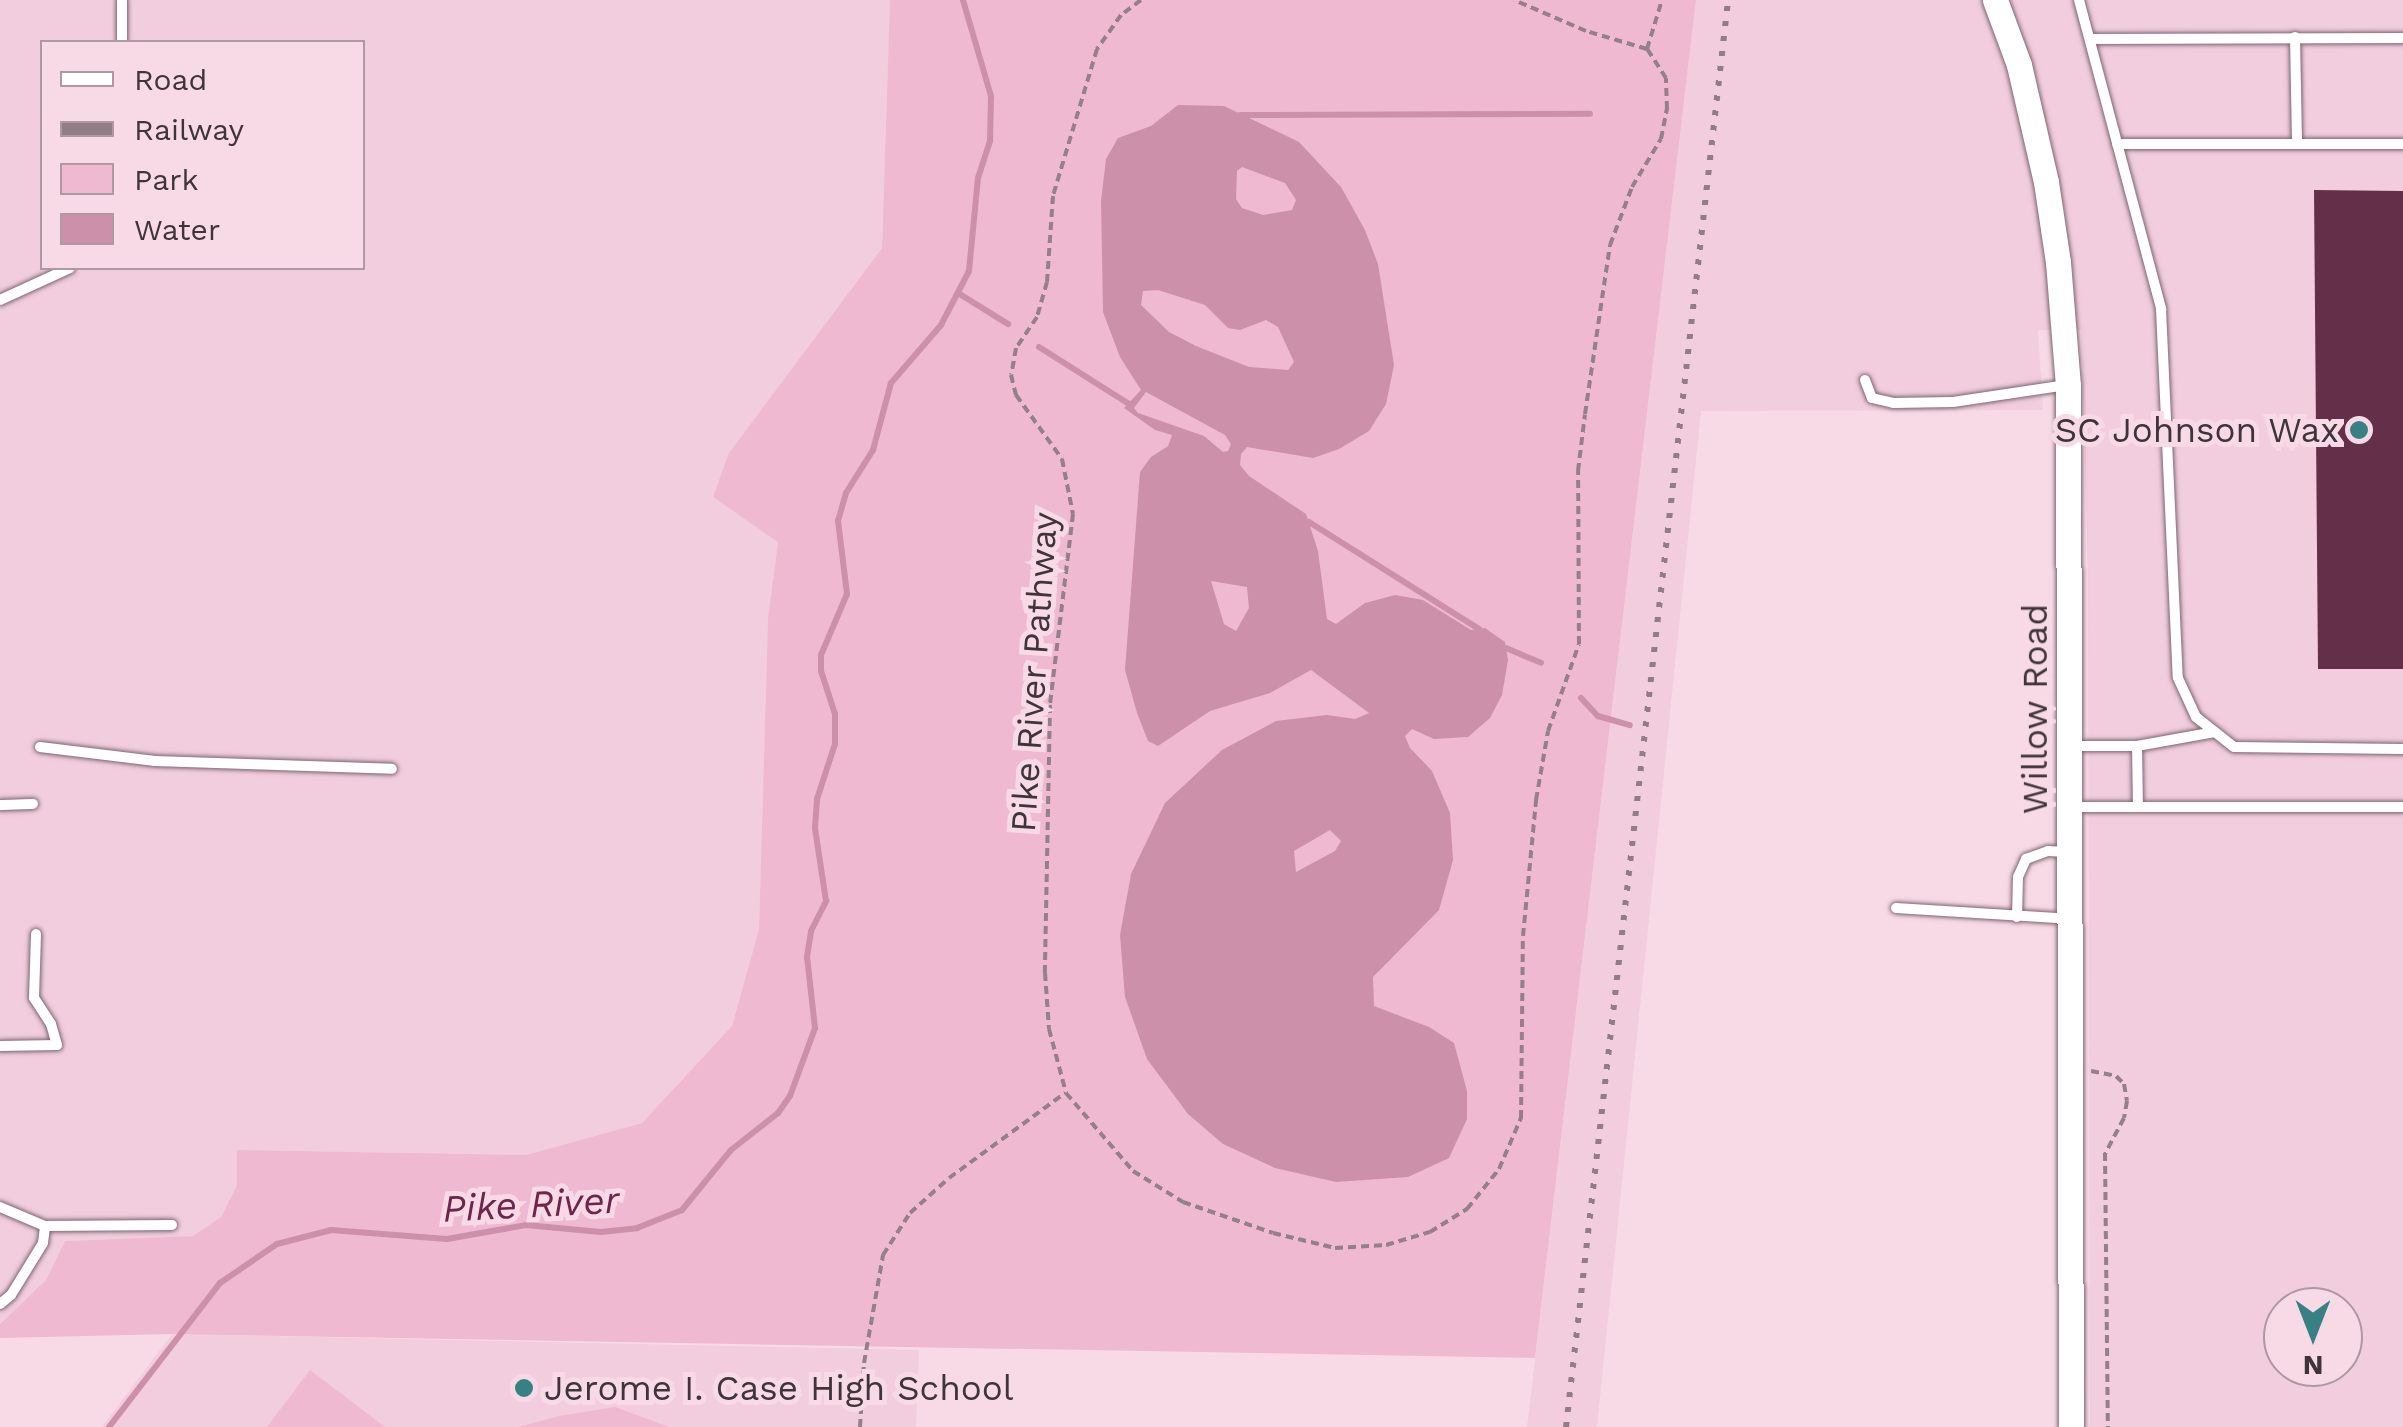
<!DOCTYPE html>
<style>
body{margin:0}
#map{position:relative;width:2403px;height:1427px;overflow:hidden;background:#f8dae6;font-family:"Work Sans",sans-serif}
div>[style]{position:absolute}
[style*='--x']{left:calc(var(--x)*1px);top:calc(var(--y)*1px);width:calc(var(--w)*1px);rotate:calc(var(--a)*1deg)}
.built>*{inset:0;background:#f1cddd}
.green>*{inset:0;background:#efb9d1}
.water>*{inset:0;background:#cc90ab}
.stream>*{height:6px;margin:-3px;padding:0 3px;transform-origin:3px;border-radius:3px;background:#cc90ab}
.building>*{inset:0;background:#632f49}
.path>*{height:4px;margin-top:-2px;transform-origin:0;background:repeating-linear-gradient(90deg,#938088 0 8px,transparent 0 13px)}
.roads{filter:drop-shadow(0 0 2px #7f6570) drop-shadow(0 0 2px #7f6570)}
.service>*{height:10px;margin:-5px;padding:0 5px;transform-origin:5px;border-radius:5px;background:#fff}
.tertiary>*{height:25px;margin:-12.5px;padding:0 12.5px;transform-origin:12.5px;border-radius:12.5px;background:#fff}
.rail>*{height:6px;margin-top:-3px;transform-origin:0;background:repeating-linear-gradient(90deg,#917d86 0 5px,transparent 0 15px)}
.dots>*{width:28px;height:28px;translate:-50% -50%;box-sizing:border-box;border:5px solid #f8dae6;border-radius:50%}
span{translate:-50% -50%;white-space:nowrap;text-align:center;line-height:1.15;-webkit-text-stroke:10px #f8dae6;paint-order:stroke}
.poi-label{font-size:35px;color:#3f3439}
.right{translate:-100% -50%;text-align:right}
.left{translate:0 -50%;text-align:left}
.street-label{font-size:35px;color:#3f3439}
.water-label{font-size:38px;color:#6d254b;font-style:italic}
.legend{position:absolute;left:40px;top:40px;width:325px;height:230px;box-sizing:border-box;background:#f8dae6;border:2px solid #ae98a1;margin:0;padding:12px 18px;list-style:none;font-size:30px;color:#3f3439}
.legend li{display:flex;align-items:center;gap:20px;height:50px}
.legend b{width:50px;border:2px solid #ae98a1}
.north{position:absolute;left:2263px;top:1287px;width:100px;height:100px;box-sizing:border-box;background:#f8dae6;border:2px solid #ae98a1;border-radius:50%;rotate:180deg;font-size:28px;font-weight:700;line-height:40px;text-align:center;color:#3f3439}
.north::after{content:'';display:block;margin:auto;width:35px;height:45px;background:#378084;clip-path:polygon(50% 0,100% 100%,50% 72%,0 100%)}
</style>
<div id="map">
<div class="built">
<div style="clip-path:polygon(evenodd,0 0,890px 0,882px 248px,729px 453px,778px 542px,768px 618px,759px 929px,732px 1026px,642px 1123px,526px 1155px,238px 1150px,237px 1185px,221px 1217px,194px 1236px,65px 1241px,46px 1280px,0 1324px,0 0,42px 42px,362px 42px,362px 268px,42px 268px,42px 42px)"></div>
<div style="clip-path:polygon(evenodd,1696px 0,2403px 0,2403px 1427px,2090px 1427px,2088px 573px,2081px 330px,2038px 330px,2043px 410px,1701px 411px,1597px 1427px,1527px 1427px,1696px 0,2283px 1307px,2343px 1307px,2343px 1367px,2283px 1367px,2283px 1307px)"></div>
<div style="clip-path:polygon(172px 1334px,919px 1350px,916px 1427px,102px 1427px)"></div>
</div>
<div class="green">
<div style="clip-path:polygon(890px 0,1696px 0,1535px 1358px,172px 1334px,0 1338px,0 1324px,46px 1280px,65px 1241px,193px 1236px,221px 1217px,237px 1185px,237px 1150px,526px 1155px,642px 1123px,732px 1026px,759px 929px,768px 618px,778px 542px,713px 497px,729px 453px,882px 248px)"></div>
<div style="clip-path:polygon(310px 1370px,385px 1427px,267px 1427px)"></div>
<div style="clip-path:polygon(615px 1407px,669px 1427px,518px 1427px,560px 1416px)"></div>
</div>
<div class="water">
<div style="clip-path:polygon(evenodd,1178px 105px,1224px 106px,1299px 142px,1341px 187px,1365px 230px,1378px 264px,1394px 365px,1386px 404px,1369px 431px,1339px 449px,1313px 458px,1247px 447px,1241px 454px,1240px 465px,1249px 476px,1306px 514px,1318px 551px,1327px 619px,1336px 624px,1365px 603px,1395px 595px,1423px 600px,1471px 630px,1485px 628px,1505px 642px,1508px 660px,1502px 695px,1490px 718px,1468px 737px,1434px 739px,1412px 729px,1405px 736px,1410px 748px,1432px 771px,1450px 813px,1453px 860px,1439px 910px,1373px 977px,1374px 1006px,1429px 1027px,1454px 1043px,1467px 1091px,1467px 1119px,1449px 1158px,1408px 1177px,1336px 1182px,1275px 1168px,1223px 1144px,1188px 1114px,1147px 1059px,1125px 997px,1120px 935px,1131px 874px,1165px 803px,1222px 750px,1276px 721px,1327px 715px,1355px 719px,1369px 713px,1311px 670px,1270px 693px,1210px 711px,1158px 746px,1148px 741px,1137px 713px,1125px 670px,1140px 472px,1151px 457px,1168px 446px,1172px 435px,1155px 430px,1124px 408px,1141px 390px,1120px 357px,1103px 312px,1101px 201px,1106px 159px,1118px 138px,1151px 126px,1178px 105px,1242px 167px,1285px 183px,1296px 200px,1292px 210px,1263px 215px,1242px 208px,1236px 199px,1237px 171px,1242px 167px,1178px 105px,1158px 290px,1205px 305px,1228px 328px,1240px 330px,1266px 320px,1278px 327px,1294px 362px,1288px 370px,1249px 367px,1196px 346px,1169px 332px,1141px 305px,1143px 291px,1158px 290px,1178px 105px,1146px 392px,1225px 435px,1231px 444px,1228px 451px,1223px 452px,1204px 436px,1138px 413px,1134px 408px,1146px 392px,1178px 105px,1211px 581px,1247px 587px,1249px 608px,1236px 631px,1224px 624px,1211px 581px,1178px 105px,1330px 830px,1341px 841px,1335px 851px,1296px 872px,1294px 851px,1330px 830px)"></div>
</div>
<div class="stream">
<div style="--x:1240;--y:115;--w:350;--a:-0.2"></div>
<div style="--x:958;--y:293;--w:59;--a:31.8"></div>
<div style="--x:1039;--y:347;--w:107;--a:32.3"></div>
<div style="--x:1309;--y:522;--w:201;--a:32.2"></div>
<div style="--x:1506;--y:648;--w:38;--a:23"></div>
<div style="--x:1581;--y:698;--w:25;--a:47"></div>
<div style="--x:1598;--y:716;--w:33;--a:16"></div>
<div style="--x:109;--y:1427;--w:182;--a:-52.4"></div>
<div style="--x:220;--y:1283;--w:69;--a:-34.4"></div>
<div style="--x:277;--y:1244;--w:56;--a:-14.5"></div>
<div style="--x:331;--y:1230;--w:116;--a:4.4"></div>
<div style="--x:447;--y:1239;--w:80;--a:-10"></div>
<div style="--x:526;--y:1225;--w:75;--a:5.3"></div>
<div style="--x:601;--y:1232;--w:36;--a:-6"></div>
<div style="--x:637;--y:1228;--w:48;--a:-21.8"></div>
<div style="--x:682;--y:1210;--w:77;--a:-50.8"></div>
<div style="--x:731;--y:1150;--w:60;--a:-38.2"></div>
<div style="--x:778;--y:1113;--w:21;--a:-55"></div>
<div style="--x:790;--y:1096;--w:72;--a:-69.8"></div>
<div style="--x:815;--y:1028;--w:71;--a:-96.4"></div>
<div style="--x:807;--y:957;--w:26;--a:-81"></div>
<div style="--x:811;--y:931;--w:34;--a:-63"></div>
<div style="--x:826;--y:901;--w:74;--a:-98.6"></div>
<div style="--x:815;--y:828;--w:29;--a:-86"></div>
<div style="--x:817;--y:799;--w:58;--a:-71.9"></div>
<div style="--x:835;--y:744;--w:30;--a:-90"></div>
<div style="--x:835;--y:714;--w:45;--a:-108"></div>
<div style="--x:821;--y:671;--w:16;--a:-90"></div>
<div style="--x:821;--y:655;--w:66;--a:-66.9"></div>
<div style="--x:847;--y:594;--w:74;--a:-97"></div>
<div style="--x:838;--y:521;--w:29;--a:-74"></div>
<div style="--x:846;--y:493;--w:51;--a:-57.9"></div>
<div style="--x:873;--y:450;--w:69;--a:-75"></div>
<div style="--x:891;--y:383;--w:77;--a:-49.2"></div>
<div style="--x:941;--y:325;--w:61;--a:-62.6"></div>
<div style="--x:969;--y:271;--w:93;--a:-84.5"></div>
<div style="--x:978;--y:178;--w:39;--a:-72"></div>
<div style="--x:990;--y:141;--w:45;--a:-88.7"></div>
<div style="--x:991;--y:96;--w:100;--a:-106.3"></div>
</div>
<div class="building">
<div style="clip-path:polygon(2314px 190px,2403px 191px,2403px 669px,2318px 669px)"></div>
</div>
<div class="path">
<div style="--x:1141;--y:0;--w:25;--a:143"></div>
<div style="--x:1121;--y:15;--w:42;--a:125.2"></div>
<div style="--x:1097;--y:49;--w:153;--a:106.7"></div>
<div style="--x:1053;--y:196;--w:86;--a:94"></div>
<div style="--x:1047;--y:282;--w:36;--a:106"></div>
<div style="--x:1037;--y:317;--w:37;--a:124"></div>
<div style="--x:1016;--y:348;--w:27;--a:100"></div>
<div style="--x:1011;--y:375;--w:21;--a:76"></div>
<div style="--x:1016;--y:395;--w:79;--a:54.3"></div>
<div style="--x:1062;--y:459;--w:56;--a:78.7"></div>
<div style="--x:1073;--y:514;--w:192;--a:96.9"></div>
<div style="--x:1050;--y:705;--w:268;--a:91.1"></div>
<div style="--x:1045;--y:973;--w:56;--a:85.9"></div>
<div style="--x:1049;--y:1029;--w:66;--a:75.1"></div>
<div style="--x:1066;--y:1093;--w:103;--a:49.3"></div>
<div style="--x:1133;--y:1171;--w:59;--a:31.8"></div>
<div style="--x:1183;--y:1202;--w:95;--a:19"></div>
<div style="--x:1273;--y:1233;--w:64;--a:13.6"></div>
<div style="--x:1335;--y:1248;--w:51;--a:-3.4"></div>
<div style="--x:1386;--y:1245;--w:46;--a:-16.5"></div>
<div style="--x:1430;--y:1232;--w:44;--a:-31.9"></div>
<div style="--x:1467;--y:1209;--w:51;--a:-51.3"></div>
<div style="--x:1499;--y:1169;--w:56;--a:-66.7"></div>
<div style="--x:1521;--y:1118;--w:182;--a:-89.4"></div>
<div style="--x:1523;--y:936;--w:137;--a:-84.5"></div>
<div style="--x:1536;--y:800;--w:70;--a:-80.1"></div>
<div style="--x:1548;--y:731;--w:92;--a:-70.4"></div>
<div style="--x:1579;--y:644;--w:173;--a:-90.3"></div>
<div style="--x:1578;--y:471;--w:57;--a:-83"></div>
<div style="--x:1585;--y:414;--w:171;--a:-81.6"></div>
<div style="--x:1610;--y:245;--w:62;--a:-69.2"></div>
<div style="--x:1632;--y:187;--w:56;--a:-58.9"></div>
<div style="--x:1661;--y:139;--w:31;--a:-79"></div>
<div style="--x:1667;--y:109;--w:31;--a:-92"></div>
<div style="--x:1666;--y:78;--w:35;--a:-123"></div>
<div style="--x:1647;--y:49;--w:64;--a:-163.6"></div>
<div style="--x:1586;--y:31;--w:78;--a:-156.7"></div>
<div style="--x:1647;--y:49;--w:51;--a:-73"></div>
<div style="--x:2091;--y:1071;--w:25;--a:11"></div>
<div style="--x:2116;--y:1076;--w:11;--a:45"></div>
<div style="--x:2124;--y:1084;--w:17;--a:80"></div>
<div style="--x:2127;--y:1101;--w:17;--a:100"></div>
<div style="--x:2124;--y:1118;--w:40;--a:118"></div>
<div style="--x:2105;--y:1153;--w:274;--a:89.4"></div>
<div style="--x:860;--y:1427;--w:64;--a:-86.4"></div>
<div style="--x:864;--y:1363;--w:110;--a:-80"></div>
<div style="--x:883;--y:1255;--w:50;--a:-57.3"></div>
<div style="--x:910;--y:1213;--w:52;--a:-41.9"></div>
<div style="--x:949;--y:1178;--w:144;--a:-36.2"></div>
</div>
<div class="roads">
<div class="service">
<div style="--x:2079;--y:0;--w:320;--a:75.1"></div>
<div style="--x:2161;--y:309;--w:369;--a:87.4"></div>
<div style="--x:2178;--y:678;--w:43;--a:65.2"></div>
<div style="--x:2196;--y:717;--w:48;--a:38.3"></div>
<div style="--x:2234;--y:747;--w:169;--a:0.7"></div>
<div style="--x:2295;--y:37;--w:107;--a:88.9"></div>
<div style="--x:2090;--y:39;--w:313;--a:-0.2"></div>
<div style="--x:122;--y:42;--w:42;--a:-90"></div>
<div style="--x:2117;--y:144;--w:286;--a:0"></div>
<div style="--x:0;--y:300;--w:77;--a:-24.6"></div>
<div style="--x:1865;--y:380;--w:19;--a:69"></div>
<div style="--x:1872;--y:398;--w:22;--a:13"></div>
<div style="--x:1893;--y:403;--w:60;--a:-1"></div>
<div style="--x:1953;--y:402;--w:115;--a:-8.5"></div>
<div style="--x:2072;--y:746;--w:65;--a:0"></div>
<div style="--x:2137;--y:746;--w:79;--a:-10.2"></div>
<div style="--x:2137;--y:746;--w:61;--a:89.1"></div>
<div style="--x:2138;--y:807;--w:265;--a:0"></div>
<div style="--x:40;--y:747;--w:116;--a:6.9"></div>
<div style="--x:155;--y:761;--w:237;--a:1.9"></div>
<div style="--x:0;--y:805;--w:33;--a:-2"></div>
<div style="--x:2070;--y:807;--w:68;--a:0"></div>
<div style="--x:1896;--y:908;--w:173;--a:3.6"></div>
<div style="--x:2017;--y:917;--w:40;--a:-88.6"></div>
<div style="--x:2018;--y:877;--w:20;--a:-66"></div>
<div style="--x:2026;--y:859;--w:23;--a:-20"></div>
<div style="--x:2048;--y:851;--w:22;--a:3"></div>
<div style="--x:0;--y:1046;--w:57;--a:-1"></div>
<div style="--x:57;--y:1045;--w:22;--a:-106"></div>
<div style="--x:51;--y:1024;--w:31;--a:-123"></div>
<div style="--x:34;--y:998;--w:64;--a:-88.2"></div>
<div style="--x:0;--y:1207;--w:49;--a:22.9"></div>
<div style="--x:45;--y:1226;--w:127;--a:-0.5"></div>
<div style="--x:0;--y:1304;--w:14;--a:-39"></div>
<div style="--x:11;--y:1295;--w:61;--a:-58.4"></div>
<div style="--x:43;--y:1243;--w:17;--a:-83"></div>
</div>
<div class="tertiary">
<div style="--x:1995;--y:0;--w:69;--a:69.7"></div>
<div style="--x:2019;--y:65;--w:120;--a:77"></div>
<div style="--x:2046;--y:182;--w:81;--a:81.5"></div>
<div style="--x:2058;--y:262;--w:123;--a:85.4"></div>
<div style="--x:2068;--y:385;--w:1042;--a:89.84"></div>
</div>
</div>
<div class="rail">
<div style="--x:1566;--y:1427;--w:1436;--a:-83.52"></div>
</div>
<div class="dots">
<div style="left:2359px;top:430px;background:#378084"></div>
<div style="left:524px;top:1388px;background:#378084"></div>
</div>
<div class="poi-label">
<span class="right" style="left:2339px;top:430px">SC Johnson Wax</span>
<span class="left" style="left:544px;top:1388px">Jerome I. Case High School</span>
</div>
<div class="street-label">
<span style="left:1034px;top:672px;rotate:-86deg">Pike River Pathway</span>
<span style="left:2035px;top:709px;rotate:-90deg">Willow Road</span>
</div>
<div class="water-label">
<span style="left:531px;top:1205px;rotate:-3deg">Pike River</span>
</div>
<ul class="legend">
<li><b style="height:12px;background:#fff"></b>Road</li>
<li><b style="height:12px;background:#917d86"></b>Railway</li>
<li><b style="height:28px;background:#efb9d1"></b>Park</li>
<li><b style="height:28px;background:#cc90ab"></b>Water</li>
</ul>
<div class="north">N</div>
</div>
